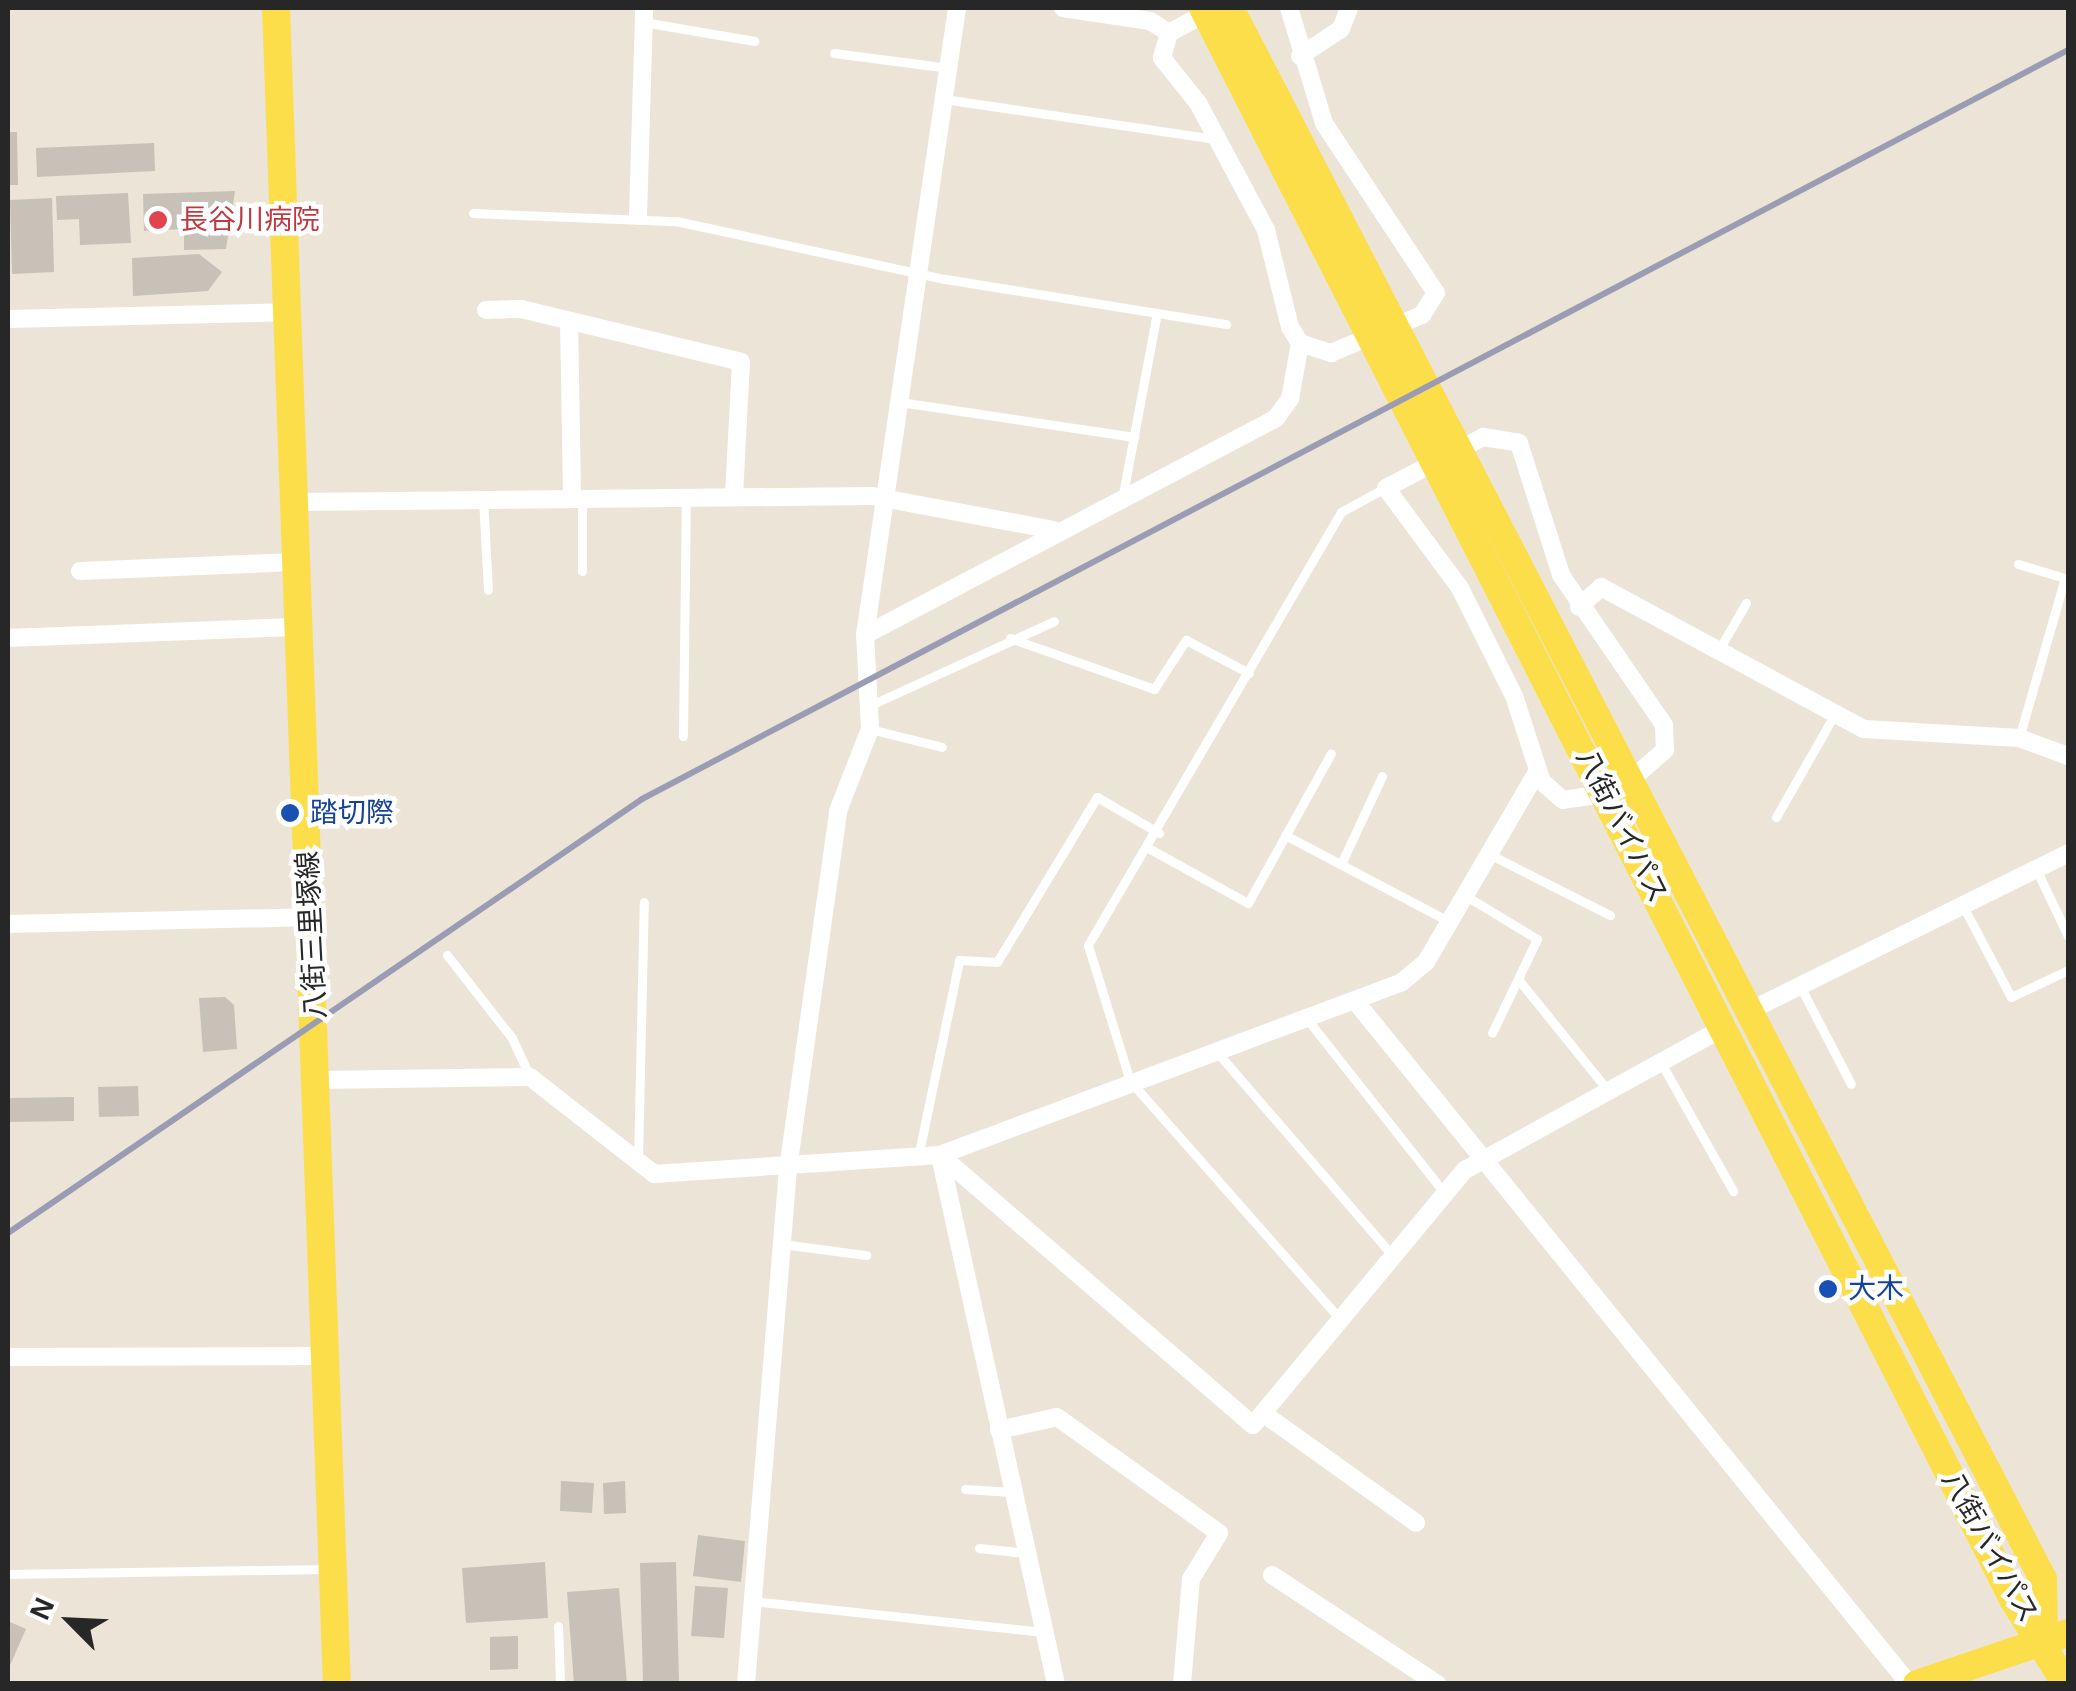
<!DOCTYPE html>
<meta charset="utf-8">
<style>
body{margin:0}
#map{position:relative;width:2076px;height:1691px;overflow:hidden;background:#ece4d7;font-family:Arial,"Noto Sans JP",sans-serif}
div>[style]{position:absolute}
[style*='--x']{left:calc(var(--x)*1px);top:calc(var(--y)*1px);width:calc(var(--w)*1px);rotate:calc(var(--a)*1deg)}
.building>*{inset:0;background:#c7c1b7}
.lane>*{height:9px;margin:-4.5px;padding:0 4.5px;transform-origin:4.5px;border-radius:4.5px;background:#fff}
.street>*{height:18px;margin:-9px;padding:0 9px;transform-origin:9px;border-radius:9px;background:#fff}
.primary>*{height:28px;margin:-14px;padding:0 14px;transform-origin:14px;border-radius:14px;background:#fcde4b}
.rail>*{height:6px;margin:-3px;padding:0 3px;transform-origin:3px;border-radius:3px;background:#9a9cb4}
.dots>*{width:28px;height:28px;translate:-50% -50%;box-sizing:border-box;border:5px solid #fff;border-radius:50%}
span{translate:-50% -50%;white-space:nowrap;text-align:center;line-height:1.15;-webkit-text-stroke:9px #fff;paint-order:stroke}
.health-label{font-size:28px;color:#be3a42}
.left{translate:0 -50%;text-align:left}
.transit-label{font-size:28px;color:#164399}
.street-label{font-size:28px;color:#272727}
.frame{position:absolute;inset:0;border:10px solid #272727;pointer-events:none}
.north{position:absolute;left:20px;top:1571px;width:100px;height:100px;-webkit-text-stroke:8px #fff;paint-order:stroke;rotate:294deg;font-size:28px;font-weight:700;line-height:40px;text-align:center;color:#272727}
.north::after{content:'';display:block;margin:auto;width:35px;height:45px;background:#272727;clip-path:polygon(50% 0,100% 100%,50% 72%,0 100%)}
</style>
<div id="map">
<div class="building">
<div style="clip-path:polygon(8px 132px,17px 132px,18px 185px,8px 185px)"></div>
<div style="clip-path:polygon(154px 143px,155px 171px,37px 177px,36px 148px)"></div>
<div style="clip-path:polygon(235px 191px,226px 249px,184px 250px,184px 229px,144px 231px,143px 194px)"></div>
<div style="clip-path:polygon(128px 193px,131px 243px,80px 245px,79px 219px,57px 220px,56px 196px)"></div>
<div style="clip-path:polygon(52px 198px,54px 272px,12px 274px,10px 200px)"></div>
<div style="clip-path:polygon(199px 254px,222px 272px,208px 291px,133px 296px,132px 258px)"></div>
<div style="clip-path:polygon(225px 997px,234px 1005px,237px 1049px,203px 1052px,199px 998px)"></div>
<div style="clip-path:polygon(138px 1086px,139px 1116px,99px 1117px,98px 1087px)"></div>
<div style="clip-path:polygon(74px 1097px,74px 1121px,8px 1122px,8px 1098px)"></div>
<div style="clip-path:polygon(561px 1481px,594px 1483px,592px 1513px,560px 1511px)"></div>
<div style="clip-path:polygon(625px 1481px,626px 1513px,604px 1514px,603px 1483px)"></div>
<div style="clip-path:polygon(698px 1535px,745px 1541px,741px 1582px,693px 1576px)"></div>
<div style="clip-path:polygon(545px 1562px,548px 1618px,466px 1623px,462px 1568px)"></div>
<div style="clip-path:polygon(676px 1562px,679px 1684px,643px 1684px,640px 1563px)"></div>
<div style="clip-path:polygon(695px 1586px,728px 1588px,724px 1638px,691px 1636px)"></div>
<div style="clip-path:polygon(619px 1588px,627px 1684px,574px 1684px,567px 1592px)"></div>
<div style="clip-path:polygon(8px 1621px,26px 1629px,8px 1670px)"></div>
<div style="clip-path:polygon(518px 1636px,518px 1669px,490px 1670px,490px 1637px)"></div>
</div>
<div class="lane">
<div style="--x:643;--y:22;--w:113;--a:9.7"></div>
<div style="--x:834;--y:53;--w:116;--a:7.4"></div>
<div style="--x:944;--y:99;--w:275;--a:8.4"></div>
<div style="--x:473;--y:213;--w:203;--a:2.3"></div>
<div style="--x:676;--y:221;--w:275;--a:12.2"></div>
<div style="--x:945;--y:279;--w:285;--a:9.1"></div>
<div style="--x:900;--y:402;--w:237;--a:8.5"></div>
<div style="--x:1123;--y:494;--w:184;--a:-79.4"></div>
<div style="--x:483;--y:498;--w:92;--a:86.9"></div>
<div style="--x:582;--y:499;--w:72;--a:90"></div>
<div style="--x:2018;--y:564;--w:52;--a:16.7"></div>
<div style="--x:1010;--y:638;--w:153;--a:19.5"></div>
<div style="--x:1154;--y:689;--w:59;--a:-56.9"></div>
<div style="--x:1186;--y:640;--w:71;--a:27.6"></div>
<div style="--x:1721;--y:646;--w:50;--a:-59.8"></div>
<div style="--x:873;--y:704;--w:199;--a:-24.6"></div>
<div style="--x:870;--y:729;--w:74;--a:14"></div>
<div style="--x:683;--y:736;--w:238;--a:-89.3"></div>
<div style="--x:2019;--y:738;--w:166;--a:-74"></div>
<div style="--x:1776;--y:817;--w:115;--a:-60.3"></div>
<div style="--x:1285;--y:835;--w:184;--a:27.8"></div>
<div style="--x:1150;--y:849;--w:112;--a:28.9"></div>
<div style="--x:1248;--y:903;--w:171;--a:-61"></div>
<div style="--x:1487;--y:853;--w:138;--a:26.8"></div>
<div style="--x:1341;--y:864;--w:97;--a:-65"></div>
<div style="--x:2037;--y:871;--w:72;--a:64.5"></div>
<div style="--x:1466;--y:896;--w:83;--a:31.2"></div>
<div style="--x:1537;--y:939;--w:104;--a:115.6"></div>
<div style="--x:1963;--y:906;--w:103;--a:62.2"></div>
<div style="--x:2011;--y:997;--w:63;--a:-25.3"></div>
<div style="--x:447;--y:955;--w:105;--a:51.9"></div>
<div style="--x:512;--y:1038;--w:43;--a:65.2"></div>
<div style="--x:1518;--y:979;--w:140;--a:51.1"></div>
<div style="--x:1801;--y:988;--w:108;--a:62.5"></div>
<div style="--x:1307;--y:1019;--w:223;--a:51.7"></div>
<div style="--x:1216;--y:1051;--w:271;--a:49.2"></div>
<div style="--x:1661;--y:1063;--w:147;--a:60.6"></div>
<div style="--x:918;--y:1157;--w:201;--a:-78.2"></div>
<div style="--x:959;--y:960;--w:38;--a:3"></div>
<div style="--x:997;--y:962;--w:193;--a:-58.8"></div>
<div style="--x:1097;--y:797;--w:72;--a:30.1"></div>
<div style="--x:638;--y:1159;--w:257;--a:-88.7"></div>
<div style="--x:782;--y:1244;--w:85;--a:7.5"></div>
<div style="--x:1340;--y:1319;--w:317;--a:-131.4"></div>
<div style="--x:1130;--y:1081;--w:142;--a:-107.2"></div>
<div style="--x:1088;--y:945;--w:501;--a:-59.7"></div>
<div style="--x:1341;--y:512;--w:50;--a:-28.6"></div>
<div style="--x:965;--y:1489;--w:47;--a:3.7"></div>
<div style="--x:979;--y:1548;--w:47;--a:6.1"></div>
<div style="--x:8;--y:1574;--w:322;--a:-0.9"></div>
<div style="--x:753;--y:1601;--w:292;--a:6.1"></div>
<div style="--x:558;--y:1626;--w:58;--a:88"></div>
</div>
<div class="street">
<div style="--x:1063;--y:8;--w:88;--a:8.5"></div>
<div style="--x:1150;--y:21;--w:22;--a:32"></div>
<div style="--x:1206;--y:13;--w:42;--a:151.6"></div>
<div style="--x:1169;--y:33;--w:26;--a:106"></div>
<div style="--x:1162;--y:58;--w:58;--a:51.3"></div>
<div style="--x:1198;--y:103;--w:144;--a:61.8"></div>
<div style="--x:1266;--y:230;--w:100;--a:76.1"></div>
<div style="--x:1290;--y:327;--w:19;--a:58"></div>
<div style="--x:1300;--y:343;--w:33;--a:18"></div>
<div style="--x:1331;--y:353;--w:99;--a:-22.7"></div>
<div style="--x:1422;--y:315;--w:26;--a:-58"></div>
<div style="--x:1436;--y:293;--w:204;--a:-123.4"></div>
<div style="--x:1324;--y:123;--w:120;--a:-106.9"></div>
<div style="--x:1300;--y:56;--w:49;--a:-33.4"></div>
<div style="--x:1341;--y:29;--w:22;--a:-69"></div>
<div style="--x:638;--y:216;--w:208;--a:-88.3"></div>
<div style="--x:486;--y:310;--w:35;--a:-2"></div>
<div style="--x:521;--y:309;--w:226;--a:13.5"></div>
<div style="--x:741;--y:362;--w:134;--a:93"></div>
<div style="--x:8;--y:319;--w:281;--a:-1.4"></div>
<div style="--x:569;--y:321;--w:175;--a:89"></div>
<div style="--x:298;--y:502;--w:574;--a:-0.6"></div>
<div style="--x:872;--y:496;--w:185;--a:10.6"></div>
<div style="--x:80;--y:571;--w:219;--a:-2.4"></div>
<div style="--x:1579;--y:607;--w:30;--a:-42"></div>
<div style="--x:1601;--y:587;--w:299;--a:28.4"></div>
<div style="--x:1864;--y:729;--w:155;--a:3.3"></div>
<div style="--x:2019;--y:738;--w:52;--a:20.2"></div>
<div style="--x:865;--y:635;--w:465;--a:-27.8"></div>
<div style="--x:1276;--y:418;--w:24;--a:-54"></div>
<div style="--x:1290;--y:399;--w:57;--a:-79.9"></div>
<div style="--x:8;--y:638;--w:292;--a:-2.2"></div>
<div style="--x:1604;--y:794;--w:41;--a:171.7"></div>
<div style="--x:1563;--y:800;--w:28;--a:-139"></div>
<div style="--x:1542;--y:782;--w:90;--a:-108"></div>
<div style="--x:1514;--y:696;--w:121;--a:-116.6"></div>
<div style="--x:1460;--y:588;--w:124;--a:-126.5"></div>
<div style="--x:1386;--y:488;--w:110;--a:-27.7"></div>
<div style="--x:1483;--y:437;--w:36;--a:9"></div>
<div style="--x:1519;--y:443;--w:139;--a:72.3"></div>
<div style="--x:1561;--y:575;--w:182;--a:55.5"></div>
<div style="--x:1664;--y:725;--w:25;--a:88"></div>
<div style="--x:1665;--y:750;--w:49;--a:139.1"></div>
<div style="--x:8;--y:924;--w:303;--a:-1.3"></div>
<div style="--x:1356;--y:1002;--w:878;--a:50.96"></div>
<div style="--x:1749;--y:1011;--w:356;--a:-26.3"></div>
<div style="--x:319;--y:1080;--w:211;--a:-0.8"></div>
<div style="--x:530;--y:1077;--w:157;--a:38"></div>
<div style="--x:654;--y:1174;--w:287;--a:-3.8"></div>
<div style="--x:940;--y:1155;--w:493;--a:-20.5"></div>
<div style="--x:1402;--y:982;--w:31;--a:-40"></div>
<div style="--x:1426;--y:962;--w:220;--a:-59.7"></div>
<div style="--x:940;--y:1155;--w:413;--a:40.8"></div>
<div style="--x:1253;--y:1425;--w:332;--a:-50.3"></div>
<div style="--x:1465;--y:1170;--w:299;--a:-28.8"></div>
<div style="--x:940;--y:1156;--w:541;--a:77.61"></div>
<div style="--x:8;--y:1357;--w:322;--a:-0.2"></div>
<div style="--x:1264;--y:1414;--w:187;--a:35.6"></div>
<div style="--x:999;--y:1430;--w:59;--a:-12.6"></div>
<div style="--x:1057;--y:1417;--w:199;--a:35.6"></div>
<div style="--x:1219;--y:1533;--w:54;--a:121.3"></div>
<div style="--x:1191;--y:1579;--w:105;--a:94.9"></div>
<div style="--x:1272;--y:1575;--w:198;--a:33.4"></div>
<div style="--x:746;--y:1684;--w:517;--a:-85.34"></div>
<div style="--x:788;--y:1169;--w:361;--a:-82"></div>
<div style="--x:838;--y:811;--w:88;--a:-68.7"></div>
<div style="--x:870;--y:729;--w:94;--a:-93"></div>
<div style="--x:865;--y:635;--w:634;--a:-81.65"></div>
</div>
<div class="primary">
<div style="--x:276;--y:8;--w:1677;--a:87.92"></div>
<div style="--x:1203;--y:8;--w:1785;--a:63.02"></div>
<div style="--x:2013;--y:1599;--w:100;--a:58.1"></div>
<div style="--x:1230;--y:8;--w:1769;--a:62.64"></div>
<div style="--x:2043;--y:1579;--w:62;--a:89.1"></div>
<div style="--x:1917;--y:1684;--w:159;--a:-18.7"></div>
</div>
<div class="rail">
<div style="--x:8;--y:1233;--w:768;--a:-34.39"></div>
<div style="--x:642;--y:799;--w:1611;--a:-27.71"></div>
</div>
<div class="dots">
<div style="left:158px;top:220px;background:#e0444e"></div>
<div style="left:290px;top:813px;background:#1a4fb4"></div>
<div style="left:1828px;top:1289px;background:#1a4fb4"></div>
</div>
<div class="health-label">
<span class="left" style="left:180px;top:220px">長谷川病院</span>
</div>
<div class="transit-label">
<span class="left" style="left:310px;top:813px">踏切際</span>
<span class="left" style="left:1848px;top:1289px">大木</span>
</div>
<div class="street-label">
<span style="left:1622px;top:826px;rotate:63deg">八街バイパス</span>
<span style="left:312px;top:935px;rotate:-93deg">八街三里塚線</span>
<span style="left:1990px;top:1547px;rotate:61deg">八街バイパス</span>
</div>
<div class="frame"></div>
<div class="north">N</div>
</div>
